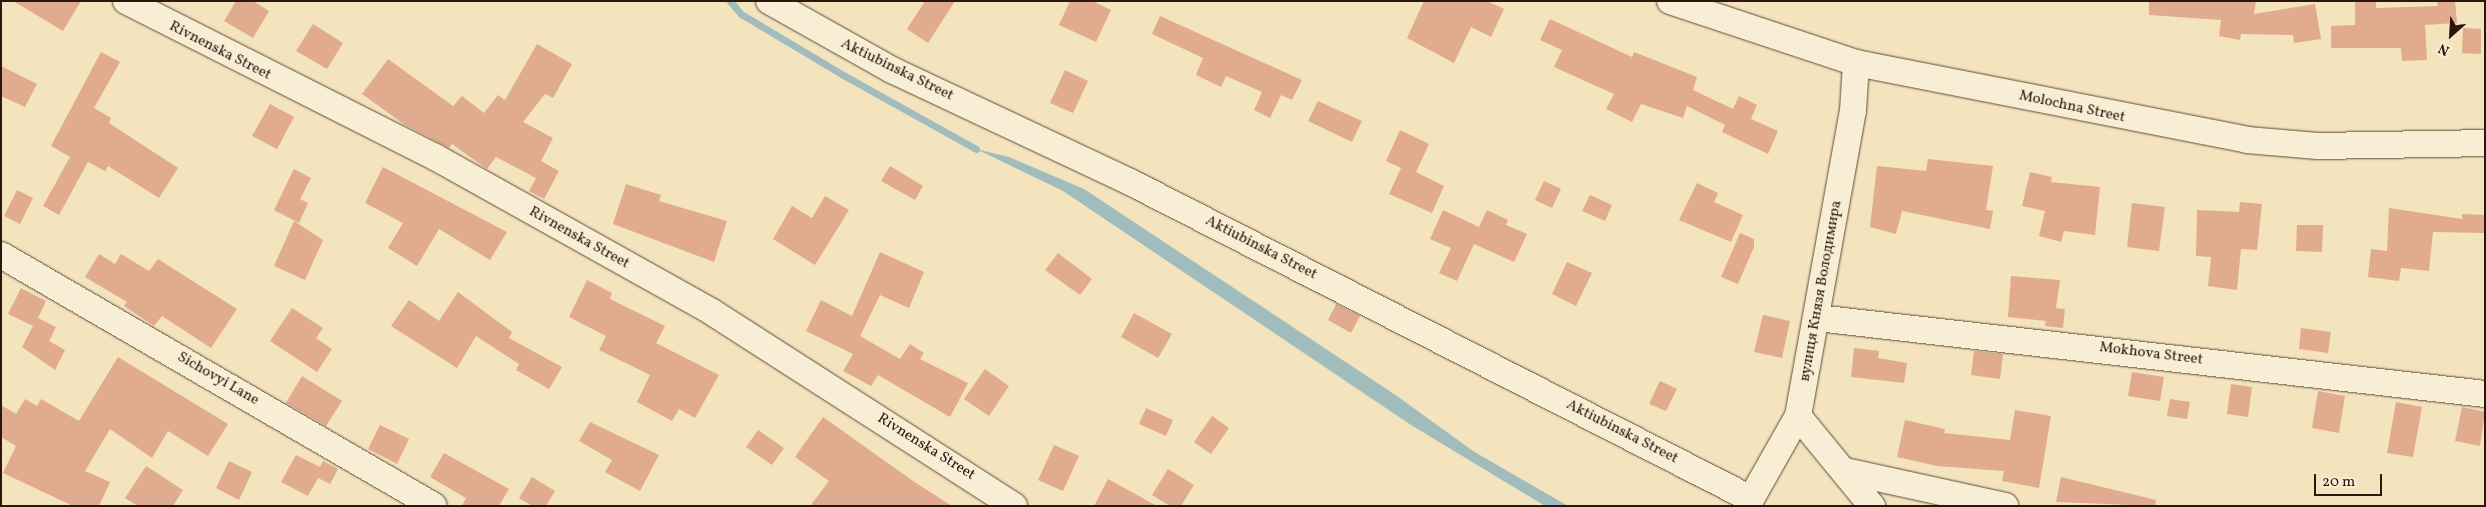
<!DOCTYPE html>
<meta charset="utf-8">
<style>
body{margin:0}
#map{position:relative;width:2486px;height:507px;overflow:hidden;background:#f4e4be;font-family:Vollkorn,serif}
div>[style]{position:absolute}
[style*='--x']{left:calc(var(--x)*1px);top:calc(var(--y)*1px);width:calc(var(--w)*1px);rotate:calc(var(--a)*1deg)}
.water>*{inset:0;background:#a1bcbd}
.stream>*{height:7px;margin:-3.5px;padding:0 3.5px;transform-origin:3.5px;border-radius:3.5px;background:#a1bcbd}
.building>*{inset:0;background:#e0ab8f}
.roads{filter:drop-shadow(0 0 1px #5e4a38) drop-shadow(0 0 1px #5e4a38)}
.street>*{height:26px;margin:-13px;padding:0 13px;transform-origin:13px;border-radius:13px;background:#f8edd5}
span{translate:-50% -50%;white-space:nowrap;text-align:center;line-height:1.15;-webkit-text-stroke:4.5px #f8edd5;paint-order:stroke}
.street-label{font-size:15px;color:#2c170c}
.frame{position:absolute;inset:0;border:2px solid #2c170c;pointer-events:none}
.north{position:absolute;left:2426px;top:10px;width:50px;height:50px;-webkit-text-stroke:4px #f8edd5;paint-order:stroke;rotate:206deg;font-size:14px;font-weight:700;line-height:20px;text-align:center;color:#2c170c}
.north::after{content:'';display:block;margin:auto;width:18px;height:22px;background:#2c170c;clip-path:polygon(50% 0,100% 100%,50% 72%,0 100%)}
.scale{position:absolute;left:2314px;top:474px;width:68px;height:22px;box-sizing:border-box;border:2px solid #2c170c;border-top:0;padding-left:6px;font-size:15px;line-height:18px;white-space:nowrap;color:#2c170c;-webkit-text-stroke:4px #f8edd5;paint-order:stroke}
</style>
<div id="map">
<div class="water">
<div style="clip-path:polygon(976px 149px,1009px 157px,1084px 189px,1397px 396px,1473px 451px,1568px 506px,1545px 506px,1411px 425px,1063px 191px)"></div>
</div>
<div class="stream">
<div style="--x:730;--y:1;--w:17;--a:50"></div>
<div style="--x:741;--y:14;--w:121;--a:30.8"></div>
<div style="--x:845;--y:76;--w:150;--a:29.1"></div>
</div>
<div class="building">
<div style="clip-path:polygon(13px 1px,81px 1px,63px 31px)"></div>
<div style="clip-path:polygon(236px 1px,253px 1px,269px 11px,253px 38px,224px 21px)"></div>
<div style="clip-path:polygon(925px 1px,955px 1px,928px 43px,907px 29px)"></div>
<div style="clip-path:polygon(1070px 1px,1092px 1px,1111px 10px,1096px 42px,1059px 25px)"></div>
<div style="clip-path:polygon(1424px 1px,1487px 1px,1504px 9px,1491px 37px,1471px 27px,1454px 63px,1407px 38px)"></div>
<div style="clip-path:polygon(2149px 1px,2256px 1px,2254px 14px,2315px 4px,2321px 39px,2294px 43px,2293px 35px,2241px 34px,2240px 40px,2219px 36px,2221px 20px,2149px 15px)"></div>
<div style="clip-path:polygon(2437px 1px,2455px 1px,2457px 23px,2425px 25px,2427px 60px,2402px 61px,2401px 48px,2331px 48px,2331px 26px,2355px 25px,2355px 2px,2376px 2px,2376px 8px,2438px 6px)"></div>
<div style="clip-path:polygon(1160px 16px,1302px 80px,1292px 100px,1281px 95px,1270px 118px,1254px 110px,1262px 92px,1226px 76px,1221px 87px,1196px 75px,1203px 58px,1152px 34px)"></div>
<div style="clip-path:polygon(1550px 19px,1632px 57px,1634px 52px,1697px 77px,1693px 90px,1733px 109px,1739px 96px,1757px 105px,1751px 119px,1778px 131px,1768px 154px,1722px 132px,1725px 125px,1687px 106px,1683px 118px,1641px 104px,1632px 122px,1606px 109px,1614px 94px,1554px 67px,1562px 50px,1540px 40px)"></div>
<div style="clip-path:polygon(313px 24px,343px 43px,327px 69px,296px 51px)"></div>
<div style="clip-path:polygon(2463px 28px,2481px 29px,2481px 54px,2462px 53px)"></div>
<div style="clip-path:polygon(537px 44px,572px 64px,553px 98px,545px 94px,523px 122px,553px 138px,541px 161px,559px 171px,544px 199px,529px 191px,536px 178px,496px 157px,487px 169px,452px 144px,449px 148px,405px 125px,362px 94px,388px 59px,453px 106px,462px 96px,484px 113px,498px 95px,505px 100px)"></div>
<div style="clip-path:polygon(101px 52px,120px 62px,94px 108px,111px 118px,109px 123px,178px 168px,159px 198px,108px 166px,105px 171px,88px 162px,59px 215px,43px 206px,70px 157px,51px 146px)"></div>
<div style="clip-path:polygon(1px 66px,37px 84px,25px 107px,1px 96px)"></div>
<div style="clip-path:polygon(1065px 70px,1088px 81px,1073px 113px,1050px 103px)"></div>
<div style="clip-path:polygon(1318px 101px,1362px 121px,1352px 142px,1308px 121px)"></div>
<div style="clip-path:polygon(270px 104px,294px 117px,277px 149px,252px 136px)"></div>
<div style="clip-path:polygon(1400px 130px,1429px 144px,1416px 172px,1444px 186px,1432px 213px,1389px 194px,1401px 168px,1386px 161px)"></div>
<div style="clip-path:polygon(1928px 159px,1993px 166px,1986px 210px,1993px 211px,1990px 229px,1902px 211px,1896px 234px,1870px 227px,1877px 166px,1926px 171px)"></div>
<div style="clip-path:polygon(890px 166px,923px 186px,915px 200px,881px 181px)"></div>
<div style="clip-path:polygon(383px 167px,507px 232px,490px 260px,439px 229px,417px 266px,388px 248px,403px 223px,365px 203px)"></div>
<div style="clip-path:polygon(294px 169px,311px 178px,300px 199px,308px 203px,299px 223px,274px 210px)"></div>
<div style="clip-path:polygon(2030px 172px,2052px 177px,2051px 182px,2100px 187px,2095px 235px,2064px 231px,2061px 242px,2039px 236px,2045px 211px,2022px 206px)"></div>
<div style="clip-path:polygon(1544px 181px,1561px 189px,1552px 208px,1535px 200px)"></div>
<div style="clip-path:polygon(1697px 183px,1718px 193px,1714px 202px,1743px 215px,1731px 242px,1679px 220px)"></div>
<div style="clip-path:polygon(626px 184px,661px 195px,659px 201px,727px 221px,714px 262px,613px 224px)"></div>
<div style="clip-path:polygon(17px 190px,33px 198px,20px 224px,4px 216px)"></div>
<div style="clip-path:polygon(1590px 195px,1612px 205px,1605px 221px,1582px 211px)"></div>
<div style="clip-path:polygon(825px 196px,849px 210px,815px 265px,773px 239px,792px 206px,812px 218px)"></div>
<div style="clip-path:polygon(2240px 202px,2262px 204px,2257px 250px,2241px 249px,2237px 290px,2208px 286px,2211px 257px,2196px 256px,2197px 210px,2239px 212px)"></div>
<div style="clip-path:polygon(2132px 203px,2165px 207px,2159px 251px,2127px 247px)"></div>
<div style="clip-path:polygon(2389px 208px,2462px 219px,2462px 214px,2485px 215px,2485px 233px,2433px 232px,2429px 271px,2401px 268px,2399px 281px,2368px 277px,2371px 249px,2387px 251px)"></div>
<div style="clip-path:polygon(1443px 210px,1479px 227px,1487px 210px,1508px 220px,1506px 225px,1527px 234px,1514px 262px,1474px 244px,1457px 281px,1439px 273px,1451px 248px,1430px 239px)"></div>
<div style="clip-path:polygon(294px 221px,323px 240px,305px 280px,274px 266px)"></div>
<div style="clip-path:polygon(2297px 225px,2323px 225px,2322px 252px,2296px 251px)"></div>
<div style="clip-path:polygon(1740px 233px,1754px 239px,1754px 247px,1738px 284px,1721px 277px)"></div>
<div style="clip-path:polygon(880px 252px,924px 272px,909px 308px,880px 295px,860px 336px,900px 359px,910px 344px,924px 353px,920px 359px,968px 383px,950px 417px,878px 375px,871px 386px,843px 371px,853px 354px,806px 331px,821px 300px,852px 316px)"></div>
<div style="clip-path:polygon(1058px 253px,1092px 279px,1080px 295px,1045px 270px)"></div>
<div style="clip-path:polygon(99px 254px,115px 264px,121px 254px,149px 271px,158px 259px,237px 309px,211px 348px,162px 316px,154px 326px,124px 306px,127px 302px,85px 277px)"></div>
<div style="clip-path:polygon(1567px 262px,1592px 273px,1576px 306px,1552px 294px)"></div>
<div style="clip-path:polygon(2011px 276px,2060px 280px,2056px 308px,2065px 309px,2063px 328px,2045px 326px,2046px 321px,2008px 317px)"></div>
<div style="clip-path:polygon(587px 280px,612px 293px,610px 299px,665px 326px,656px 343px,719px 375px,695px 418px,679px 409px,672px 421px,637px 402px,650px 375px,599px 350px,606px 336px,569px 317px)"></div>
<div style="clip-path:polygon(21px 288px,46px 301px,38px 318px,56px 327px,49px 341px,65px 350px,55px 370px,22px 347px,33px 326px,8px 314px)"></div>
<div style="clip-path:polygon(458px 292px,512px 332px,509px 338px,562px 367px,549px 389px,516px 370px,519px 364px,476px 336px,457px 368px,391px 326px,409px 300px,439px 321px)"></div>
<div style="clip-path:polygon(1336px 304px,1360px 316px,1351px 333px,1328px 320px)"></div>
<div style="clip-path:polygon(292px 308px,323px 328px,316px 338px,332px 349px,317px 372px,270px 341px)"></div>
<div style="clip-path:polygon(1134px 313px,1172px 334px,1158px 358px,1121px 337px)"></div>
<div style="clip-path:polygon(1763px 315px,1790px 321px,1782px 358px,1754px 352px)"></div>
<div style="clip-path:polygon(2301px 328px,2331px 332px,2328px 353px,2299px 349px)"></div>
<div style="clip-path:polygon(1854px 348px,1879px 351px,1878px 358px,1907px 363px,1904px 383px,1851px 377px)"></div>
<div style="clip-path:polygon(1974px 351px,2003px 354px,2000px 379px,1971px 375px)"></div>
<div style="clip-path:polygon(118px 357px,228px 424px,208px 456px,168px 431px,152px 458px,110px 429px,85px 471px,110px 482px,99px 506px,73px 506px,3px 473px,16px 446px,1px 437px,1px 405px,16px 414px,25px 399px,37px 406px,41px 399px,79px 421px)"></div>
<div style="clip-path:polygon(985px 369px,1009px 386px,989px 416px,964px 399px)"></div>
<div style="clip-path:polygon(2132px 372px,2164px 377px,2160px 401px,2128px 396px)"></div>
<div style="clip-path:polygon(302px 376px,342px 401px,326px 426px,286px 403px)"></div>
<div style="clip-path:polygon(1660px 381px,1677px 389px,1666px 411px,1649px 404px)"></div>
<div style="clip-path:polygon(2231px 384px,2252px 387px,2248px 417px,2227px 414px)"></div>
<div style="clip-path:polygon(2318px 391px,2345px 396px,2339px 433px,2312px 428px)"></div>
<div style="clip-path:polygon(2170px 399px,2190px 402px,2187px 419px,2167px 416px)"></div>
<div style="clip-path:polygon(2396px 402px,2422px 407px,2413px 457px,2387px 453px)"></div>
<div style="clip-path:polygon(2462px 407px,2485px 412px,2480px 446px,2455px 441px)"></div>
<div style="clip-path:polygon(1146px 408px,1173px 420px,1166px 436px,1139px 424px)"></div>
<div style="clip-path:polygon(2015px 410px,2051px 416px,2039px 488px,2002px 481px,2004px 471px,1937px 466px,1897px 457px,1905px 420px,1945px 429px,1944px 433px,2010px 440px)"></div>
<div style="clip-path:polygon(1212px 416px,1229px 428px,1211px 454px,1194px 442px)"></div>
<div style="clip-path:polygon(823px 417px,913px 481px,952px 506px,810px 506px,829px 481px,795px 457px)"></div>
<div style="clip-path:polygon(590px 422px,659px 455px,640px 491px,605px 472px,612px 460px,579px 441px)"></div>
<div style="clip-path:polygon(380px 425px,409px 439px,397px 464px,368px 449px)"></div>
<div style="clip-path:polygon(758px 430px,784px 448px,772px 465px,746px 447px)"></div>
<div style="clip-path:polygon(1054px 445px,1079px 456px,1063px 491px,1038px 480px)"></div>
<div style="clip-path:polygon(444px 453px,509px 489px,499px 506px,462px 506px,466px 498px,430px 477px)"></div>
<div style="clip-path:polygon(296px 455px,320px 467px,323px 461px,338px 469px,330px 484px,318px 478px,308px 496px,281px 482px)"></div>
<div style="clip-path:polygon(229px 461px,252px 472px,239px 500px,216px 488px)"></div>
<div style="clip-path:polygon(146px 466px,183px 490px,173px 506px,138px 506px,125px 498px)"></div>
<div style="clip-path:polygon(1168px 469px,1194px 485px,1181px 506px,1170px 506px,1152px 495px)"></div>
<div style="clip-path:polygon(532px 477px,555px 491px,546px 506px,532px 506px,519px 498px)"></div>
<div style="clip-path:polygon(2061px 477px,2156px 500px,2155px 506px,2056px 502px)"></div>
<div style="clip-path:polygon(1108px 479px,1157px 506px,1094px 506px)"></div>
</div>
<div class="roads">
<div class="street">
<div style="--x:126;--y:1;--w:346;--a:26.8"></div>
<div style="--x:435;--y:157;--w:317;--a:29.2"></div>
<div style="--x:712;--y:312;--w:359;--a:32.7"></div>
<div style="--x:769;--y:1;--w:141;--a:29.3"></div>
<div style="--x:892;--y:70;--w:263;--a:25.2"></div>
<div style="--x:1130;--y:182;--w:697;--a:27.04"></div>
<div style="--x:1670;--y:1;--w:196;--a:18.4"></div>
<div style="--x:1856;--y:63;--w:399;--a:11.1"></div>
<div style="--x:2247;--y:140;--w:71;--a:4.8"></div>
<div style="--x:2318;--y:146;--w:167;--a:-1"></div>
<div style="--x:1;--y:255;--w:500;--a:30.1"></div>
<div style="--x:1817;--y:318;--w:672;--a:6.49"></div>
<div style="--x:1798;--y:416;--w:117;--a:50.6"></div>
<div style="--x:1845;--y:471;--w:164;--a:12.3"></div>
<div style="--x:1747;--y:506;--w:103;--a:-60.5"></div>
<div style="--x:1798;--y:416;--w:310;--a:-79.8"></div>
<div style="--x:1853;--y:111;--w:48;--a:-86.4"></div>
</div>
</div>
<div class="street-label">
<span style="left:220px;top:51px;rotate:27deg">Rivnenska Street</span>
<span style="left:897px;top:70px;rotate:26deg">Aktiubinska Street</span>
<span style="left:2072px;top:107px;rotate:12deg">Molochna Street</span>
<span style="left:579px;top:238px;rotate:29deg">Rivnenska Street</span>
<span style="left:1261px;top:248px;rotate:27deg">Aktiubinska Street</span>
<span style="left:1821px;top:291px;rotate:-80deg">вулиця Князя Володимира</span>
<span style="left:2151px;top:354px;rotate:7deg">Mokhova Street</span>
<span style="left:218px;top:379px;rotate:30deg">Sichovyi Lane</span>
<span style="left:1622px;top:432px;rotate:27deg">Aktiubinska Street</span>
<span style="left:926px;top:447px;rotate:32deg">Rivnenska Street</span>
</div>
<div class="frame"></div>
<div class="north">N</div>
<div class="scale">20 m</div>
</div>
